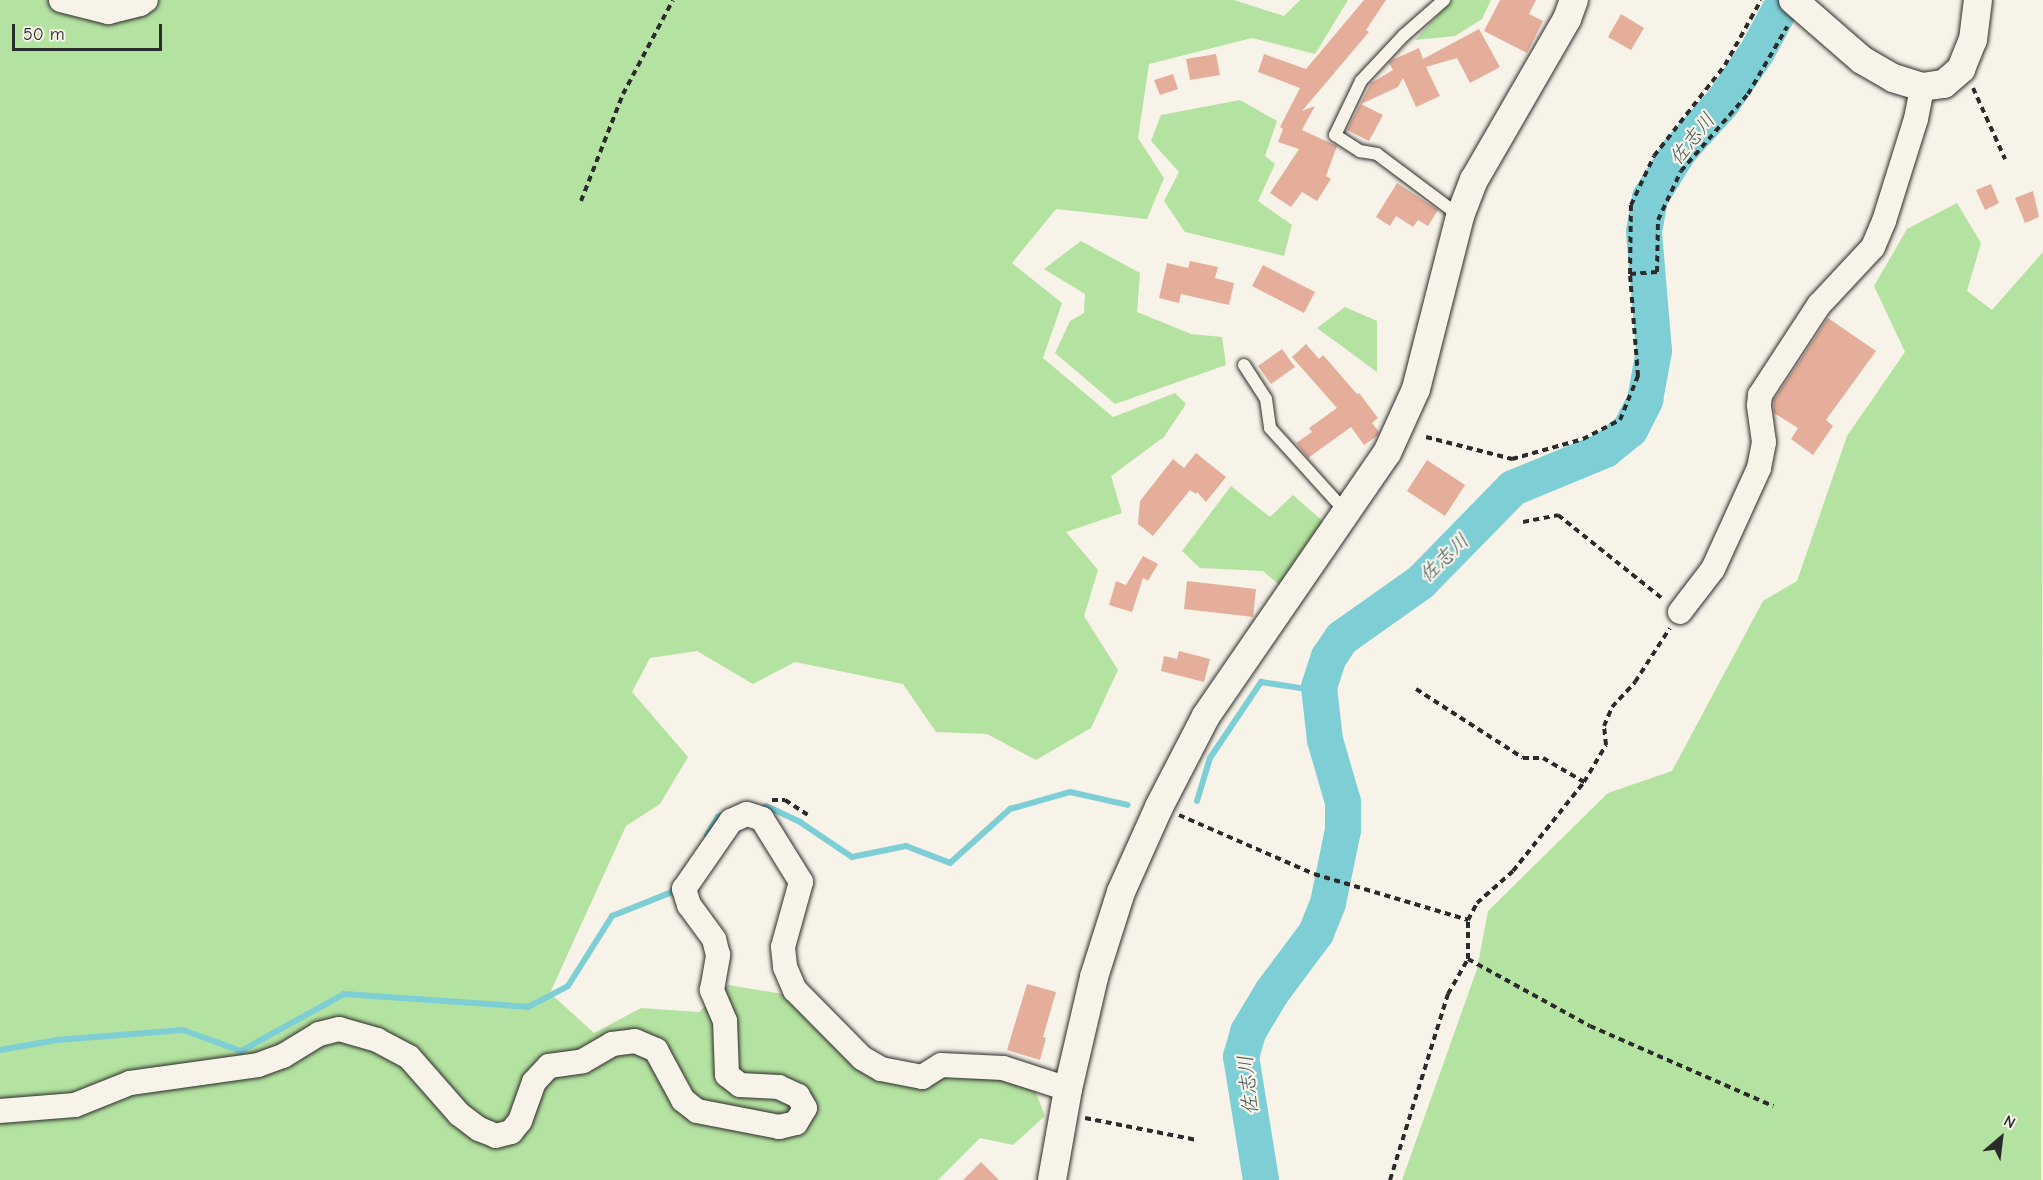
<!DOCTYPE html>
<meta charset="utf-8">
<style>
body{margin:0}
#map{position:relative;width:2043px;height:1180px;overflow:hidden;background:#f7f3e8;font-family:"Comic Neue","Klee One",sans-serif}
div>[style]{position:absolute}
[style*='--x']{left:calc(var(--x)*1px);top:calc(var(--y)*1px);width:calc(var(--w)*1px);rotate:calc(var(--a)*1deg)}
.green>*{inset:0;background:#b4e2a0}
.stream>*{height:6px;margin:-3px;padding:0 3px;transform-origin:3px;border-radius:3px;background:#7ecfd5}
.river>*{height:36px;margin:-18px;padding:0 18px;transform-origin:18px;border-radius:18px;background:#7ecfd5}
.building>*{inset:0;background:#e5ae9b}
.path>*{height:4px;margin-top:-2px;transform-origin:0;background:repeating-linear-gradient(90deg,#2b2b2b 0 6px,transparent 0 10.5px)}
.roads{filter:drop-shadow(0 0 2px #2b2b2b) drop-shadow(0 0 2px #2b2b2b)}
.service>*{height:12px;margin:-6px;padding:0 6px;transform-origin:6px;border-radius:6px;background:#f7f3e8}
.minor>*{height:24px;margin:-12px;padding:0 12px;transform-origin:12px;border-radius:12px;background:#f7f3e8}
.tertiary>*{height:28px;margin:-14px;padding:0 14px;transform-origin:14px;border-radius:14px;background:#f7f3e8}
span{translate:-50% -50%;white-space:nowrap;text-align:center;line-height:1.15;-webkit-text-stroke:4.5px #f7f3e8;paint-order:stroke}
.water-label{font-size:20px;color:#405456;font-style:italic}
.north{position:absolute;left:1971px;top:1108px;width:60px;height:60px;-webkit-text-stroke:4px #f7f3e8;paint-order:stroke;rotate:28deg;font-size:16px;font-weight:700;line-height:24px;text-align:center;color:#2b2b2b}
.north::after{content:'';display:block;margin:auto;width:21px;height:27px;background:#2b2b2b;clip-path:polygon(50% 0,100% 100%,50% 72%,0 100%)}
.scale{position:absolute;left:12px;top:24px;width:150px;height:27px;box-sizing:border-box;border:3px solid #2b2b2b;border-top:0;padding-left:8px;font-size:18px;line-height:21px;white-space:nowrap;color:#2b2b2b;-webkit-text-stroke:4px #f7f3e8;paint-order:stroke}
</style>
<div id="map">
<div class="green">
<div style="clip-path:polygon(0 0,1234px 0,1284px 16px,1300px 0,1348px 0,1315px 54px,1252px 38px,1149px 64px,1138px 138px,1164px 178px,1147px 219px,1056px 209px,1012px 263px,1062px 303px,1043px 358px,1113px 417px,1175px 393px,1186px 404px,1164px 437px,1111px 476px,1122px 513px,1066px 532px,1098px 570px,1084px 616px,1118px 670px,1091px 728px,1036px 760px,987px 734px,936px 732px,903px 684px,795px 662px,753px 684px,697px 651px,650px 658px,632px 692px,688px 757px,660px 804px,626px 826px,550px 993px,594px 1033px,641px 1008px,699px 1012px,728px 985px,789px 995px,861px 1071px,945px 1072px,1033px 1085px,1045px 1116px,1013px 1145px,980px 1138px,938px 1180px,0 1180px)"></div>
<div style="clip-path:polygon(1452px 0,1491px 0,1482px 19px,1455px 36px,1415px 40px)"></div>
<div style="clip-path:polygon(1240px 100px,1277px 121px,1265px 156px,1275px 164px,1258px 201px,1292px 225px,1284px 256px,1185px 232px,1164px 201px,1179px 172px,1151px 141px,1161px 115px)"></div>
<div style="clip-path:polygon(1957px 203px,1981px 243px,1967px 291px,1992px 310px,2043px 252px,2041px 1180px,1402px 1180px,1477px 969px,1488px 911px,1608px 793px,1672px 771px,1763px 601px,1797px 581px,1847px 436px,1905px 352px,1874px 286px,1907px 229px)"></div>
<div style="clip-path:polygon(1081px 241px,1140px 273px,1137px 312px,1191px 334px,1222px 337px,1226px 365px,1115px 404px,1055px 353px,1070px 321px,1084px 313px,1085px 294px,1044px 269px)"></div>
<div style="clip-path:polygon(1345px 307px,1377px 321px,1377px 372px,1317px 328px)"></div>
<div style="clip-path:polygon(1231px 486px,1270px 517px,1293px 495px,1327px 525px,1283px 588px,1263px 571px,1200px 568px,1182px 551px)"></div>
</div>
<div class="stream">
<div style="--x:1197;--y:801;--w:45;--a:-73.2"></div>
<div style="--x:1210;--y:758;--w:92;--a:-56.1"></div>
<div style="--x:1261;--y:682;--w:47;--a:8.7"></div>
<div style="--x:1307;--y:689;--w:12;--a:-9"></div>
<div style="--x:766;--y:806;--w:38;--a:25"></div>
<div style="--x:800;--y:822;--w:63;--a:33.9"></div>
<div style="--x:852;--y:857;--w:55;--a:-11.5"></div>
<div style="--x:906;--y:846;--w:47;--a:21.1"></div>
<div style="--x:950;--y:863;--w:81;--a:-42"></div>
<div style="--x:1010;--y:809;--w:62;--a:-15.8"></div>
<div style="--x:1070;--y:792;--w:59;--a:12.6"></div>
<div style="--x:707;--y:835;--w:21;--a:-59"></div>
<div style="--x:718;--y:817;--w:8;--a:-23"></div>
<div style="--x:0;--y:1050;--w:58;--a:-10"></div>
<div style="--x:57;--y:1040;--w:126;--a:-4.5"></div>
<div style="--x:183;--y:1030;--w:62;--a:19.9"></div>
<div style="--x:241;--y:1051;--w:118;--a:-29"></div>
<div style="--x:344;--y:994;--w:184;--a:4"></div>
<div style="--x:528;--y:1007;--w:45;--a:-27.7"></div>
<div style="--x:568;--y:986;--w:83;--a:-57.8"></div>
<div style="--x:612;--y:916;--w:65;--a:-21.8"></div>
<div style="--x:672;--y:892;--w:6;--a:-59"></div>
</div>
<div class="river">
<div style="--x:1261;--y:1180;--w:125;--a:-99.2"></div>
<div style="--x:1241;--y:1057;--w:26;--a:-74"></div>
<div style="--x:1248;--y:1032;--w:47;--a:-59"></div>
<div style="--x:1272;--y:992;--w:74;--a:-53.3"></div>
<div style="--x:1316;--y:933;--w:32;--a:-68"></div>
<div style="--x:1328;--y:903;--w:75;--a:-78.4"></div>
<div style="--x:1343;--y:830;--w:28;--a:-90"></div>
<div style="--x:1343;--y:802;--w:65;--a:-106.2"></div>
<div style="--x:1325;--y:740;--w:53;--a:-96.5"></div>
<div style="--x:1319;--y:687;--w:32;--a:-72"></div>
<div style="--x:1329;--y:657;--w:23;--a:-56"></div>
<div style="--x:1342;--y:638;--w:97;--a:-35.3"></div>
<div style="--x:1421;--y:582;--w:132;--a:-45.6"></div>
<div style="--x:1513;--y:488;--w:100;--a:-22.4"></div>
<div style="--x:1605;--y:450;--w:32;--a:-39"></div>
<div style="--x:1630;--y:430;--w:34;--a:-63"></div>
<div style="--x:1645;--y:400;--w:50;--a:-79.6"></div>
<div style="--x:1654;--y:351;--w:119;--a:-94.8"></div>
<div style="--x:1644;--y:232;--w:35;--a:-80"></div>
<div style="--x:1650;--y:198;--w:55;--a:-58.3"></div>
<div style="--x:1679;--y:151;--w:66;--a:-48.1"></div>
<div style="--x:1723;--y:102;--w:60;--a:-55.8"></div>
<div style="--x:1757;--y:52;--w:59;--a:-61.7"></div>
</div>
<div class="building">
<div style="clip-path:polygon(1364px 0,1386px 0,1366px 30px,1369px 32px,1302px 111px,1315px 106px,1302px 130px,1337px 146px,1326px 176px,1331px 179px,1317px 201px,1302px 192px,1291px 207px,1270px 193px,1299px 149px,1278px 142px,1283px 129px,1280px 127px,1300px 88px,1258px 72px,1264px 54px,1306px 69px)"></div>
<div style="clip-path:polygon(1500px 0,1536px 0,1529px 14px,1543px 21px,1527px 53px,1484px 31px)"></div>
<div style="clip-path:polygon(1621px 14px,1644px 28px,1631px 50px,1608px 37px)"></div>
<div style="clip-path:polygon(1479px 29px,1500px 67px,1470px 83px,1457px 58px,1426px 67px,1440px 96px,1416px 107px,1403px 78px,1398px 87px,1361px 104px,1383px 115px,1369px 141px,1347px 130px,1371px 83px,1393px 70px,1389px 63px,1392px 60px,1419px 48px,1423px 59px)"></div>
<div style="clip-path:polygon(1216px 54px,1220px 75px,1190px 80px,1186px 59px)"></div>
<div style="clip-path:polygon(1173px 74px,1178px 89px,1160px 95px,1154px 80px)"></div>
<div style="clip-path:polygon(1397px 183px,1438px 210px,1428px 226px,1418px 220px,1413px 227px,1396px 216px,1390px 226px,1376px 217px)"></div>
<div style="clip-path:polygon(1991px 184px,1999px 203px,1985px 210px,1976px 190px)"></div>
<div style="clip-path:polygon(2033px 191px,2039px 217px,2025px 223px,2015px 198px)"></div>
<div style="clip-path:polygon(1190px 261px,1218px 267px,1215px 278px,1234px 283px,1229px 305px,1181px 294px,1179px 303px,1159px 298px,1167px 263px,1188px 268px)"></div>
<div style="clip-path:polygon(1263px 265px,1315px 292px,1304px 313px,1252px 286px)"></div>
<div style="clip-path:polygon(1828px 318px,1876px 351px,1826px 420px,1833px 426px,1813px 455px,1791px 439px,1798px 428px,1774px 413px,1774px 400px)"></div>
<div style="clip-path:polygon(1306px 344px,1319px 359px,1323px 355px,1357px 394px,1359px 393px,1378px 418px,1372px 423px,1379px 432px,1377px 436px,1364px 445px,1351px 427px,1308px 458px,1296px 443px,1312px 432px,1309px 428px,1337px 408px,1292px 357px)"></div>
<div style="clip-path:polygon(1282px 349px,1295px 367px,1271px 384px,1258px 366px)"></div>
<div style="clip-path:polygon(1196px 453px,1226px 477px,1206px 502px,1197px 492px,1196px 494px,1190px 490px,1153px 536px,1138px 524px,1140px 501px,1173px 459px,1184px 468px)"></div>
<div style="clip-path:polygon(1427px 460px,1465px 485px,1445px 516px,1407px 491px)"></div>
<div style="clip-path:polygon(1143px 556px,1158px 564px,1148px 581px,1143px 578px,1132px 612px,1109px 605px,1116px 581px,1126px 585px)"></div>
<div style="clip-path:polygon(1187px 581px,1256px 589px,1253px 617px,1184px 609px)"></div>
<div style="clip-path:polygon(1179px 651px,1210px 659px,1204px 682px,1161px 671px,1164px 656px,1177px 659px)"></div>
<div style="clip-path:polygon(1027px 984px,1056px 992px,1043px 1037px,1046px 1038px,1040px 1060px,1007px 1050px)"></div>
<div style="clip-path:polygon(981px 1162px,999px 1180px,963px 1180px)"></div>
</div>
<div class="path">
<div style="--x:1973;--y:88;--w:78;--a:65.7"></div>
<div style="--x:581;--y:201;--w:115;--a:-68.6"></div>
<div style="--x:623;--y:94;--w:106;--a:-62"></div>
<div style="--x:1630;--y:274;--w:27;--a:-4"></div>
<div style="--x:1657;--y:272;--w:52;--a:-88.9"></div>
<div style="--x:1658;--y:220;--w:54;--a:-64.9"></div>
<div style="--x:1681;--y:171;--w:102;--a:-49"></div>
<div style="--x:1748;--y:94;--w:78;--a:-59.8"></div>
<div style="--x:1426;--y:437;--w:89;--a:14.3"></div>
<div style="--x:1512;--y:459;--w:74;--a:-15.7"></div>
<div style="--x:1583;--y:439;--w:42;--a:-27.2"></div>
<div style="--x:1620;--y:420;--w:48;--a:-67.8"></div>
<div style="--x:1638;--y:376;--w:102;--a:-94.5"></div>
<div style="--x:1630;--y:274;--w:69;--a:-89.2"></div>
<div style="--x:1631;--y:205;--w:54;--a:-64.9"></div>
<div style="--x:1654;--y:156;--w:115;--a:-52"></div>
<div style="--x:1725;--y:65;--w:74;--a:-61"></div>
<div style="--x:1523;--y:522;--w:36;--a:-11"></div>
<div style="--x:1558;--y:515;--w:134;--a:38.7"></div>
<div style="--x:1416;--y:689;--w:127;--a:32.8"></div>
<div style="--x:1523;--y:758;--w:20;--a:0"></div>
<div style="--x:1543;--y:758;--w:48;--a:30.3"></div>
<div style="--x:772;--y:800;--w:13;--a:0"></div>
<div style="--x:785;--y:800;--w:27;--a:33"></div>
<div style="--x:1179;--y:815;--w:147;--a:23.6"></div>
<div style="--x:1314;--y:874;--w:161;--a:16.6"></div>
<div style="--x:1468;--y:920;--w:19;--a:-62"></div>
<div style="--x:1477;--y:903;--w:48;--a:-41.6"></div>
<div style="--x:1513;--y:871;--w:114;--a:-51.4"></div>
<div style="--x:1584;--y:782;--w:43;--a:-59.3"></div>
<div style="--x:1606;--y:745;--w:19;--a:-96"></div>
<div style="--x:1604;--y:726;--w:21;--a:-67"></div>
<div style="--x:1612;--y:707;--w:34;--a:-47"></div>
<div style="--x:1635;--y:682;--w:64;--a:-57.1"></div>
<div style="--x:1468;--y:959;--w:139;--a:28.8"></div>
<div style="--x:1590;--y:1026;--w:200;--a:23.6"></div>
<div style="--x:1085;--y:1118;--w:114;--a:11.1"></div>
<div style="--x:1390;--y:1180;--w:195;--a:-72.7"></div>
<div style="--x:1448;--y:994;--w:40;--a:-60.3"></div>
<div style="--x:1468;--y:959;--w:39;--a:-90"></div>
</div>
<div class="roads">
<div class="service">
<div style="--x:1444;--y:0;--w:53;--a:138.8"></div>
<div style="--x:1404;--y:35;--w:63;--a:133.1"></div>
<div style="--x:1361;--y:81;--w:60;--a:115.7"></div>
<div style="--x:1335;--y:135;--w:30;--a:33"></div>
<div style="--x:1360;--y:151;--w:17;--a:10"></div>
<div style="--x:1377;--y:154;--w:104;--a:36.8"></div>
<div style="--x:1244;--y:365;--w:40;--a:57.1"></div>
<div style="--x:1266;--y:399;--w:29;--a:82"></div>
<div style="--x:1270;--y:428;--w:113;--a:47.9"></div>
</div>
<div class="minor">
<div style="--x:61;--y:0;--w:49;--a:14.3"></div>
<div style="--x:108;--y:12;--w:33;--a:-14"></div>
<div style="--x:140;--y:4;--w:7;--a:-34"></div>
<div style="--x:1680;--y:612;--w:54;--a:-52.5"></div>
<div style="--x:1713;--y:569;--w:111;--a:-65.5"></div>
<div style="--x:1759;--y:468;--w:26;--a:-79"></div>
<div style="--x:1764;--y:442;--w:37;--a:-98"></div>
<div style="--x:1759;--y:405;--w:10;--a:-84"></div>
<div style="--x:1760;--y:395;--w:108;--a:-56.8"></div>
<div style="--x:1819;--y:305;--w:79;--a:-47"></div>
<div style="--x:1873;--y:247;--w:28;--a:-67"></div>
<div style="--x:1884;--y:221;--w:107;--a:-72.6"></div>
<div style="--x:1916;--y:119;--w:33;--a:-79"></div>
<div style="--x:0;--y:1111;--w:75;--a:-4.6"></div>
<div style="--x:75;--y:1105;--w:59;--a:-21.8"></div>
<div style="--x:130;--y:1083;--w:129;--a:-8"></div>
<div style="--x:258;--y:1065;--w:27;--a:-20"></div>
<div style="--x:283;--y:1056;--w:42;--a:-31.4"></div>
<div style="--x:319;--y:1034;--w:21;--a:-14"></div>
<div style="--x:339;--y:1029;--w:40;--a:16"></div>
<div style="--x:377;--y:1040;--w:36;--a:28"></div>
<div style="--x:409;--y:1057;--w:76;--a:48.7"></div>
<div style="--x:459;--y:1114;--w:25;--a:37"></div>
<div style="--x:479;--y:1129;--w:18;--a:22"></div>
<div style="--x:496;--y:1136;--w:16;--a:-15"></div>
<div style="--x:511;--y:1132;--w:14;--a:-51"></div>
<div style="--x:520;--y:1121;--w:41;--a:-70.3"></div>
<div style="--x:534;--y:1082;--w:22;--a:-47"></div>
<div style="--x:549;--y:1066;--w:34;--a:-8"></div>
<div style="--x:583;--y:1061;--w:34;--a:-30"></div>
<div style="--x:612;--y:1044;--w:23;--a:-7"></div>
<div style="--x:635;--y:1041;--w:23;--a:23"></div>
<div style="--x:656;--y:1050;--w:57;--a:61.6"></div>
<div style="--x:683;--y:1100;--w:18;--a:38"></div>
<div style="--x:697;--y:1111;--w:84;--a:11"></div>
<div style="--x:779;--y:1127;--w:17;--a:-13"></div>
<div style="--x:796;--y:1123;--w:17;--a:-59"></div>
<div style="--x:805;--y:1108;--w:14;--a:-120"></div>
<div style="--x:798;--y:1096;--w:21;--a:-155"></div>
<div style="--x:779;--y:1087;--w:39;--a:-177"></div>
<div style="--x:740;--y:1085;--w:16;--a:-142"></div>
<div style="--x:727;--y:1075;--w:54;--a:-92.1"></div>
<div style="--x:725;--y:1021;--w:34;--a:-113"></div>
<div style="--x:712;--y:990;--w:36;--a:-80"></div>
<div style="--x:718;--y:955;--w:16;--a:-104"></div>
<div style="--x:714;--y:939;--w:42;--a:-126.3"></div>
<div style="--x:689;--y:905;--w:17;--a:-107"></div>
<div style="--x:684;--y:889;--w:83;--a:-55.3"></div>
<div style="--x:731;--y:821;--w:17;--a:-24"></div>
<div style="--x:747;--y:814;--w:16;--a:18"></div>
<div style="--x:762;--y:819;--w:74;--a:58.2"></div>
<div style="--x:801;--y:882;--w:67;--a:105.5"></div>
<div style="--x:783;--y:947;--w:20;--a:84"></div>
<div style="--x:785;--y:967;--w:25;--a:67"></div>
<div style="--x:795;--y:990;--w:95;--a:45.4"></div>
<div style="--x:862;--y:1058;--w:22;--a:30"></div>
<div style="--x:881;--y:1069;--w:42;--a:11"></div>
<div style="--x:922;--y:1077;--w:22;--a:-32"></div>
<div style="--x:941;--y:1065;--w:62;--a:2.8"></div>
<div style="--x:1003;--y:1068;--w:68;--a:17.9"></div>
</div>
<div class="tertiary">
<div style="--x:1793;--y:0;--w:91;--a:41"></div>
<div style="--x:1862;--y:60;--w:36;--a:30"></div>
<div style="--x:1893;--y:78;--w:30;--a:17"></div>
<div style="--x:1922;--y:87;--w:22;--a:-8"></div>
<div style="--x:1944;--y:84;--w:23;--a:-41"></div>
<div style="--x:1961;--y:69;--w:31;--a:-68"></div>
<div style="--x:1973;--y:40;--w:40;--a:-82.9"></div>
<div style="--x:1052;--y:1180;--w:92;--a:-80"></div>
<div style="--x:1068;--y:1089;--w:115;--a:-76.9"></div>
<div style="--x:1094;--y:977;--w:89;--a:-72.4"></div>
<div style="--x:1121;--y:892;--w:93;--a:-65.9"></div>
<div style="--x:1159;--y:807;--w:102;--a:-62.7"></div>
<div style="--x:1206;--y:716;--w:319;--a:-55.5"></div>
<div style="--x:1387;--y:453;--w:70;--a:-65.6"></div>
<div style="--x:1416;--y:389;--w:179;--a:-75.7"></div>
<div style="--x:1460;--y:216;--w:39;--a:-69"></div>
<div style="--x:1474;--y:180;--w:186;--a:-60"></div>
<div style="--x:1567;--y:19;--w:20;--a:-70"></div>
</div>
</div>
<div class="water-label">
<span style="left:1692px;top:139px;rotate:-51deg">佐志川</span>
<span style="left:1444px;top:558px;rotate:-44deg">佐志川</span>
<span style="left:1248px;top:1085px;rotate:-96deg">佐志川</span>
</div>
<div class="north">N</div>
<div class="scale">50 m</div>
</div>
